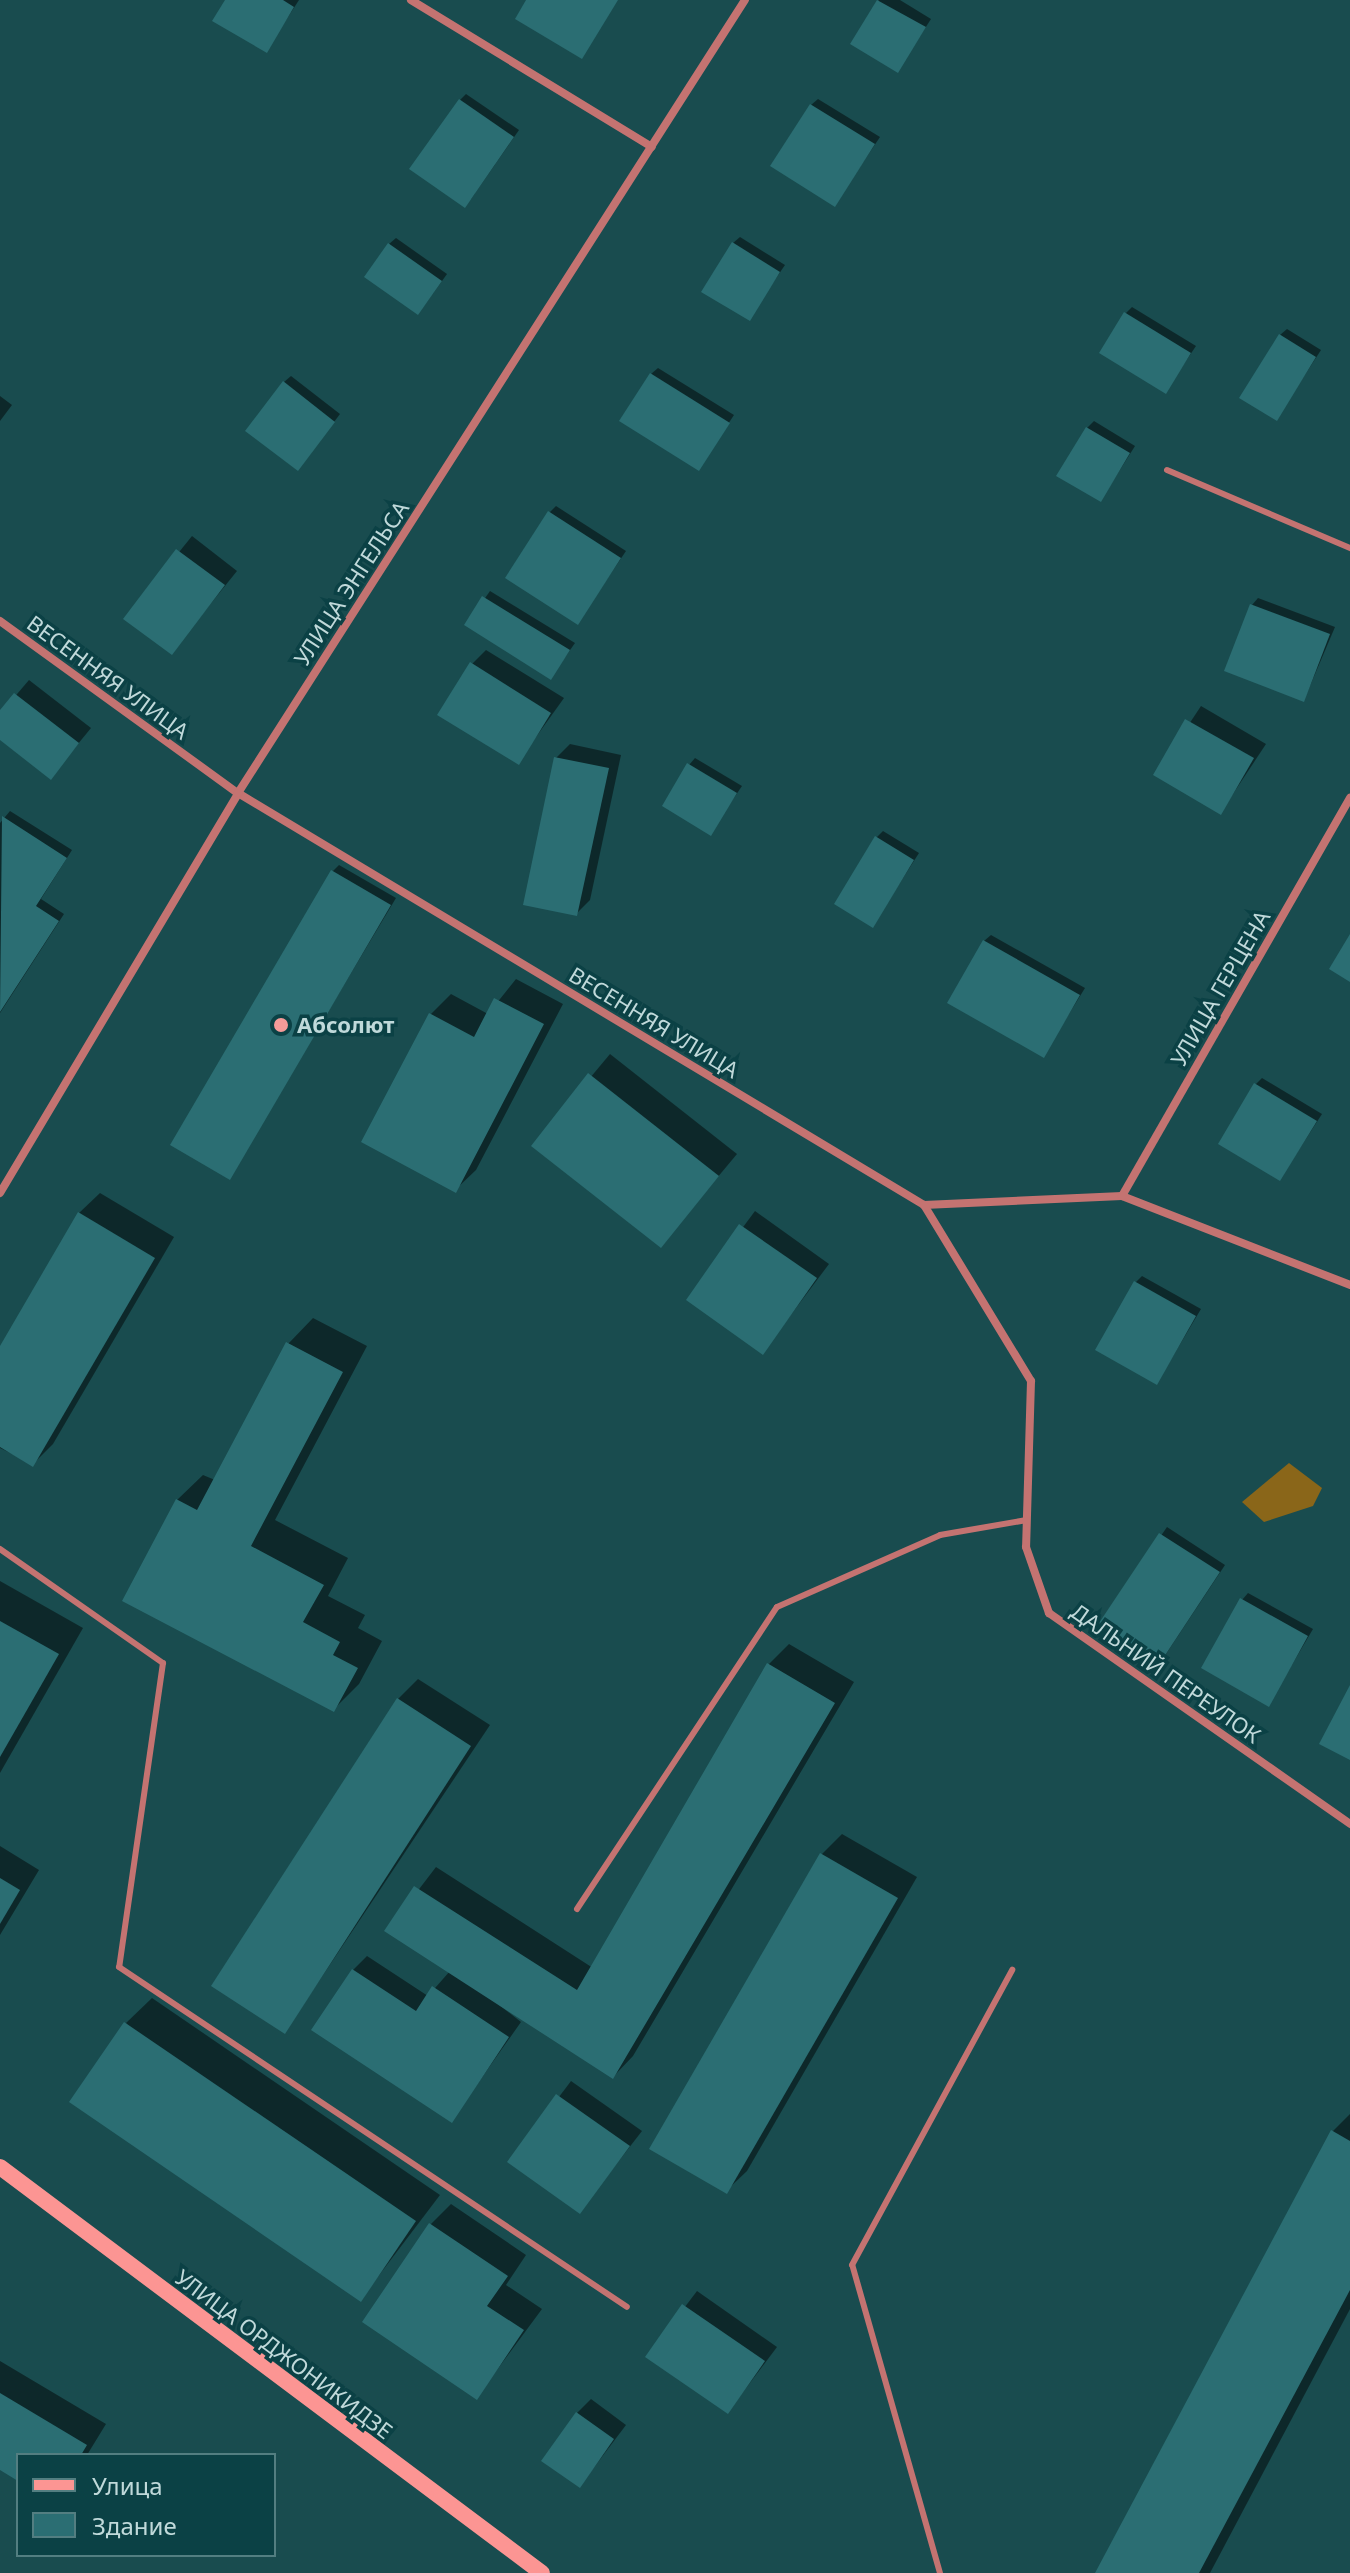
<!DOCTYPE html>
<meta charset="utf-8">
<style>
body{margin:0}
#map{position:relative;width:1350px;height:2573px;overflow:hidden;background:#194c4f;font-family:"Noto Sans",sans-serif}
div>[style]{position:absolute}
[style*='--x']{left:calc(var(--x)*1px);top:calc(var(--y)*1px);width:calc(var(--w)*1px);rotate:calc(var(--a)*1deg)}
.green>*{inset:0;background:#8a6619}
.shadow>*{inset:0;background:#0007}
.building>*{inset:0;background:#2b6e73}
.lane>*{height:6px;margin:-3px;padding:0 3px;transform-origin:3px;border-radius:3px;background:#c47371}
.street>*{height:8px;margin:-4px;padding:0 4px;transform-origin:4px;border-radius:4px;background:#c47371}
.secondary>*{height:16px;margin:-8px;padding:0 8px;transform-origin:8px;border-radius:8px;background:#fc9593}
.dots>*{width:22px;height:22px;translate:-50% -50%;box-sizing:border-box;border:4px solid #0b4145;border-radius:50%}
span{translate:-50% -50%;white-space:nowrap;text-align:center;line-height:1.15;-webkit-text-stroke:7px #0b4145;paint-order:stroke}
.street-label{font-size:22px;color:#c0d9da}
.poi-label{font-size:22px;color:#c0d9da;font-weight:700}
.left{translate:0 -50%;text-align:left}
.legend{position:absolute;left:16px;top:2453px;width:260px;height:104px;box-sizing:border-box;background:#0b4145;border:2px solid #537e81;margin:0;padding:10px 14px;list-style:none;font-size:24px;color:#c0d9da}
.legend li{display:flex;align-items:center;gap:16px;height:40px}
.legend b{width:40px;border:2px solid #537e81}
</style>
<div id="map">
<div class="green">
<div style="clip-path:polygon(1289px 1463px,1322px 1488px,1313px 1506px,1264px 1522px,1242px 1502px)"></div>
</div>
<div class="shadow">
<div style="clip-path:polygon(227px 0,299px 0,266px 51px)"></div>
<div style="clip-path:polygon(879px 0,900px 0,931px 19px,898px 70px,853px 43px)"></div>
<div style="clip-path:polygon(466px 94px,519px 130px,471px 199px,460px 100px)"></div>
<div style="clip-path:polygon(818px 99px,880px 137px,835px 204px,811px 105px)"></div>
<div style="clip-path:polygon(740px 237px,785px 265px,749px 318px,733px 243px)"></div>
<div style="clip-path:polygon(396px 238px,447px 274px,424px 306px,389px 244px)"></div>
<div style="clip-path:polygon(1132px 307px,1196px 346px,1165px 392px,1126px 313px)"></div>
<div style="clip-path:polygon(1287px 329px,1321px 350px,1277px 418px,1280px 335px)"></div>
<div style="clip-path:polygon(658px 368px,734px 415px,699px 468px,651px 374px)"></div>
<div style="clip-path:polygon(291px 376px,340px 414px,304px 462px,284px 382px)"></div>
<div style="clip-path:polygon(0 396px,12px 405px,0 421px)"></div>
<div style="clip-path:polygon(1094px 421px,1135px 446px,1101px 500px,1087px 428px)"></div>
<div style="clip-path:polygon(556px 506px,626px 551px,578px 622px,550px 512px)"></div>
<div style="clip-path:polygon(192px 536px,237px 571px,171px 653px,126px 618px)"></div>
<div style="clip-path:polygon(490px 591px,575px 643px,551px 677px,467px 624px)"></div>
<div style="clip-path:polygon(1258px 598px,1335px 627px,1304px 700px,1252px 605px)"></div>
<div style="clip-path:polygon(486px 650px,564px 698px,518px 762px,472px 664px)"></div>
<div style="clip-path:polygon(29px 680px,91px 728px,51px 777px,0 738px,0 714px)"></div>
<div style="clip-path:polygon(1201px 706px,1266px 744px,1221px 812px,1156px 774px)"></div>
<div style="clip-path:polygon(570px 744px,621px 755px,590px 900px,576px 914px,556px 758px)"></div>
<div style="clip-path:polygon(695px 758px,742px 786px,710px 833px,689px 765px)"></div>
<div style="clip-path:polygon(10px 811px,72px 850px,41px 899px,64px 914px,0 1013px,0 823px)"></div>
<div style="clip-path:polygon(883px 831px,919px 853px,873px 925px,876px 838px)"></div>
<div style="clip-path:polygon(339px 865px,396px 898px,229px 1177px,333px 871px)"></div>
<div style="clip-path:polygon(991px 935px,1085px 988px,1043px 1056px,984px 941px)"></div>
<div style="clip-path:polygon(516px 979px,563px 1004px,476px 1170px,455px 1190px,431px 1014px,451px 994px,488px 1014px)"></div>
<div style="clip-path:polygon(610px 1054px,737px 1154px,661px 1245px,534px 1145px)"></div>
<div style="clip-path:polygon(1262px 1078px,1322px 1114px,1280px 1179px,1256px 1084px)"></div>
<div style="clip-path:polygon(100px 1193px,174px 1237px,53px 1444px,33px 1464px,0 1448px,0 1350px,79px 1213px)"></div>
<div style="clip-path:polygon(755px 1211px,829px 1264px,763px 1352px,689px 1300px)"></div>
<div style="clip-path:polygon(1142px 1276px,1201px 1309px,1157px 1383px,1135px 1283px)"></div>
<div style="clip-path:polygon(313px 1318px,367px 1346px,275px 1520px,348px 1558px,328px 1596px,365px 1615px,358px 1628px,382px 1641px,359px 1684px,333px 1710px,177px 1500px,203px 1475px,215px 1480px,288px 1344px)"></div>
<div style="clip-path:polygon(1167px 1527px,1225px 1565px,1166px 1654px,1102px 1622px)"></div>
<div style="clip-path:polygon(0 1581px,83px 1628px,0 1773px)"></div>
<div style="clip-path:polygon(1248px 1593px,1313px 1629px,1269px 1704px,1242px 1600px)"></div>
<div style="clip-path:polygon(789px 1644px,854px 1682px,633px 2056px,613px 2077px,484px 1993px,521px 2022px,452px 2120px,353px 1970px,367px 1956px,428px 1996px,450px 1971px,387px 1931px,436px 1867px,593px 1968px,769px 1664px)"></div>
<div style="clip-path:polygon(418px 1679px,490px 1725px,285px 2032px,398px 1699px)"></div>
<div style="clip-path:polygon(842px 1834px,917px 1877px,747px 2171px,726px 2191px,822px 1854px)"></div>
<div style="clip-path:polygon(0 1846px,39px 1870px,0 1935px)"></div>
<div style="clip-path:polygon(152px 1998px,440px 2195px,361px 2299px,126px 2023px)"></div>
<div style="clip-path:polygon(571px 2081px,642px 2131px,580px 2211px,510px 2162px)"></div>
<div style="clip-path:polygon(1350px 2114px,1350px 2309px,1210px 2573px,1097px 2573px,1332px 2132px)"></div>
<div style="clip-path:polygon(451px 2204px,526px 2255px,506px 2285px,542px 2309px,477px 2397px,431px 2224px)"></div>
<div style="clip-path:polygon(697px 2291px,777px 2347px,728px 2412px,647px 2357px)"></div>
<div style="clip-path:polygon(0 2361px,106px 2424px,87px 2455px,18px 2455px,18px 2479px,0 2468px)"></div>
<div style="clip-path:polygon(591px 2399px,626px 2425px,580px 2486px,577px 2413px)"></div>
</div>
<div class="building">
<div style="clip-path:polygon(225px 0,283px 0,294px 7px,267px 53px,212px 21px)"></div>
<div style="clip-path:polygon(526px 0,618px 0,582px 59px,515px 19px)"></div>
<div style="clip-path:polygon(877px 0,926px 27px,898px 73px,850px 44px)"></div>
<div style="clip-path:polygon(459px 99px,514px 137px,465px 208px,409px 169px)"></div>
<div style="clip-path:polygon(810px 104px,875px 144px,835px 207px,770px 166px)"></div>
<div style="clip-path:polygon(732px 242px,780px 272px,750px 321px,701px 292px)"></div>
<div style="clip-path:polygon(388px 243px,442px 281px,418px 315px,364px 277px)"></div>
<div style="clip-path:polygon(1124px 312px,1191px 353px,1166px 394px,1099px 353px)"></div>
<div style="clip-path:polygon(1279px 334px,1316px 357px,1277px 421px,1239px 398px)"></div>
<div style="clip-path:polygon(650px 373px,730px 423px,699px 471px,619px 421px)"></div>
<div style="clip-path:polygon(283px 381px,335px 422px,298px 471px,245px 431px)"></div>
<div style="clip-path:polygon(1086px 427px,1130px 453px,1101px 502px,1056px 476px)"></div>
<div style="clip-path:polygon(548px 511px,621px 558px,578px 625px,505px 578px)"></div>
<div style="clip-path:polygon(176px 549px,225px 585px,172px 655px,123px 619px)"></div>
<div style="clip-path:polygon(482px 596px,570px 650px,551px 680px,464px 625px)"></div>
<div style="clip-path:polygon(1250px 604px,1330px 634px,1304px 702px,1224px 671px)"></div>
<div style="clip-path:polygon(470px 662px,551px 713px,519px 765px,437px 715px)"></div>
<div style="clip-path:polygon(14px 693px,79px 743px,51px 780px,0 740px,0 710px)"></div>
<div style="clip-path:polygon(1185px 719px,1254px 758px,1221px 815px,1153px 775px)"></div>
<div style="clip-path:polygon(554px 757px,609px 768px,577px 916px,523px 905px)"></div>
<div style="clip-path:polygon(687px 763px,737px 793px,711px 836px,662px 806px)"></div>
<div style="clip-path:polygon(2px 816px,67px 858px,36px 906px,59px 921px,0 1012px)"></div>
<div style="clip-path:polygon(875px 836px,914px 860px,873px 928px,834px 904px)"></div>
<div style="clip-path:polygon(331px 870px,391px 905px,230px 1180px,170px 1145px)"></div>
<div style="clip-path:polygon(1350px 934px,1350px 982px,1329px 969px)"></div>
<div style="clip-path:polygon(983px 940px,1080px 995px,1044px 1058px,947px 1003px)"></div>
<div style="clip-path:polygon(494px 998px,544px 1024px,456px 1193px,361px 1142px,429px 1013px,474px 1037px)"></div>
<div style="clip-path:polygon(588px 1073px,719px 1176px,661px 1248px,531px 1146px)"></div>
<div style="clip-path:polygon(1254px 1083px,1317px 1121px,1280px 1181px,1218px 1144px)"></div>
<div style="clip-path:polygon(78px 1212px,155px 1258px,33px 1467px,0 1447px,0 1346px)"></div>
<div style="clip-path:polygon(739px 1224px,817px 1278px,763px 1355px,686px 1300px)"></div>
<div style="clip-path:polygon(1134px 1281px,1196px 1316px,1157px 1385px,1095px 1350px)"></div>
<div style="clip-path:polygon(286px 1342px,343px 1372px,251px 1546px,324px 1585px,303px 1622px,340px 1642px,333px 1655px,358px 1668px,334px 1712px,122px 1601px,176px 1499px,197px 1510px)"></div>
<div style="clip-path:polygon(1159px 1533px,1220px 1572px,1160px 1663px,1099px 1623px)"></div>
<div style="clip-path:polygon(1240px 1598px,1308px 1636px,1269px 1707px,1201px 1668px)"></div>
<div style="clip-path:polygon(0 1621px,59px 1654px,0 1757px)"></div>
<div style="clip-path:polygon(767px 1663px,835px 1703px,613px 2079px,384px 1931px,414px 1886px,577px 1990px)"></div>
<div style="clip-path:polygon(1350px 1685px,1350px 1760px,1319px 1744px)"></div>
<div style="clip-path:polygon(397px 1698px,471px 1746px,285px 2034px,211px 1986px)"></div>
<div style="clip-path:polygon(820px 1853px,898px 1898px,727px 2194px,649px 2149px)"></div>
<div style="clip-path:polygon(0 1878px,20px 1890px,0 1924px)"></div>
<div style="clip-path:polygon(352px 1969px,416px 2011px,432px 1986px,509px 2037px,452px 2123px,311px 2030px)"></div>
<div style="clip-path:polygon(124px 2022px,416px 2221px,361px 2302px,69px 2102px)"></div>
<div style="clip-path:polygon(556px 2094px,630px 2146px,580px 2214px,507px 2162px)"></div>
<div style="clip-path:polygon(1331px 2130px,1350px 2141px,1350px 2290px,1199px 2573px,1095px 2573px)"></div>
<div style="clip-path:polygon(429px 2223px,508px 2276px,487px 2306px,524px 2330px,477px 2400px,362px 2322px)"></div>
<div style="clip-path:polygon(682px 2304px,765px 2361px,728px 2414px,645px 2357px)"></div>
<div style="clip-path:polygon(0 2393px,87px 2445px,81px 2455px,18px 2455px,18px 2481px,0 2470px)"></div>
<div style="clip-path:polygon(576px 2412px,614px 2439px,580px 2488px,541px 2461px)"></div>
</div>
<div class="lane">
<div style="--x:1167;--y:470;--w:199;--a:23.1"></div>
<div style="--x:0;--y:1549;--w:199;--a:35"></div>
<div style="--x:163;--y:1663;--w:307;--a:98.2"></div>
<div style="--x:119;--y:1967;--w:611;--a:33.79"></div>
<div style="--x:577;--y:1909;--w:362;--a:-56.5"></div>
<div style="--x:777;--y:1607;--w:178;--a:-23.8"></div>
<div style="--x:940;--y:1535;--w:88;--a:-9.8"></div>
<div style="--x:940;--y:2573;--w:320;--a:-105.9"></div>
<div style="--x:852;--y:2265;--w:336;--a:-61.5"></div>
</div>
<div class="street">
<div style="--x:411;--y:0;--w:282;--a:31.4"></div>
<div style="--x:0;--y:621;--w:294;--a:35.9"></div>
<div style="--x:238;--y:793;--w:800;--a:30.99"></div>
<div style="--x:924;--y:1205;--w:198;--a:-2.6"></div>
<div style="--x:1122;--y:1196;--w:245;--a:21.3"></div>
<div style="--x:0;--y:1193;--w:465;--a:-59.2"></div>
<div style="--x:238;--y:793;--w:941;--a:-57.41"></div>
<div style="--x:1122;--y:1196;--w:459;--a:-60.2"></div>
<div style="--x:924;--y:1205;--w:206;--a:58.7"></div>
<div style="--x:1031;--y:1381;--w:166;--a:91.7"></div>
<div style="--x:1026;--y:1547;--w:70;--a:70.8"></div>
<div style="--x:1049;--y:1613;--w:368;--a:35"></div>
</div>
<div class="secondary">
<div style="--x:0;--y:2167;--w:677;--a:36.84"></div>
</div>
<div class="dots">
<div style="left:281px;top:1025px;background:#f59b99"></div>
</div>
<div class="street-label">
<span style="left:351px;top:583px;rotate:-57deg">УЛИЦА ЭНГЕЛЬСА</span>
<span style="left:108px;top:677px;rotate:36deg">ВЕСЕННЯЯ УЛИЦА</span>
<span style="left:1220px;top:988px;rotate:-60deg">УЛИЦА ГЕРЦЕНА</span>
<span style="left:654px;top:1022px;rotate:31deg">ВЕСЕННЯЯ УЛИЦА</span>
<span style="left:1166px;top:1673px;rotate:35deg">ДАЛЬНИЙ ПЕРЕУЛОК</span>
<span style="left:284px;top:2354px;rotate:37deg">УЛИЦА ОРДЖОНИКИДЗЕ</span>
</div>
<div class="poi-label">
<span class="left" style="left:297px;top:1025px">Абсолют</span>
</div>
<ul class="legend">
<li><b style="height:10px;background:#fc9593"></b>Улица</li>
<li><b style="height:22px;background:#2b6e73"></b>Здание</li>
</ul>
</div>
